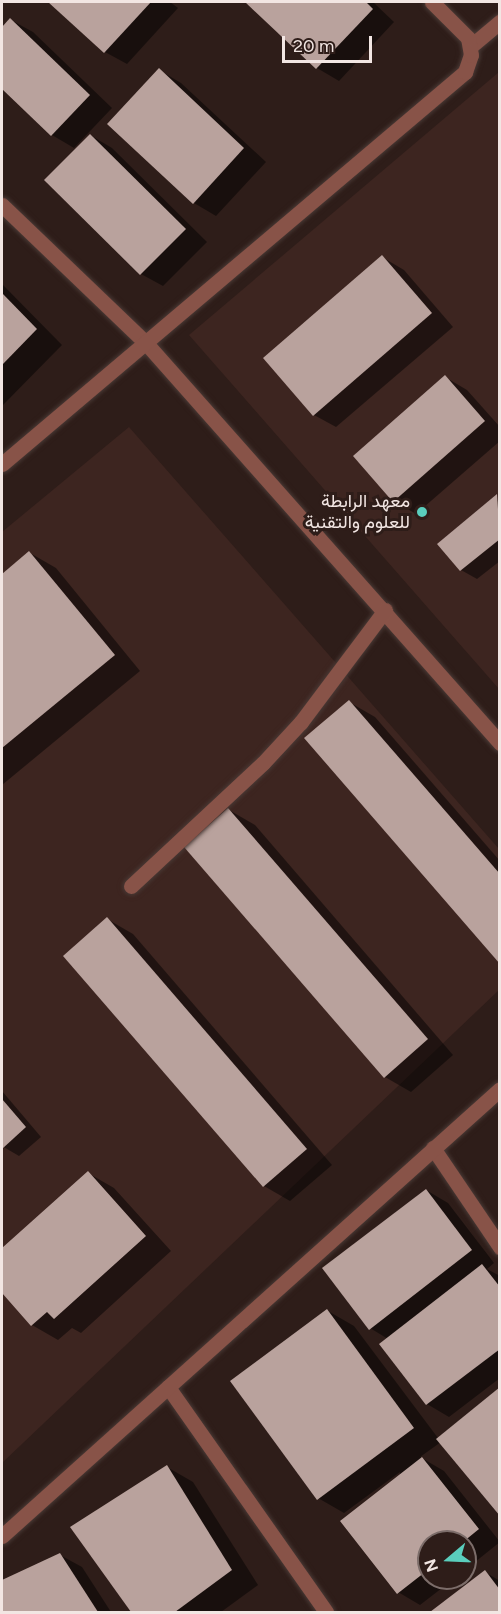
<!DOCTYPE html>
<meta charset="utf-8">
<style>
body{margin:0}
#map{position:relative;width:501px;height:1614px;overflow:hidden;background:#2e1d19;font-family:Figtree,Vazirmatn,sans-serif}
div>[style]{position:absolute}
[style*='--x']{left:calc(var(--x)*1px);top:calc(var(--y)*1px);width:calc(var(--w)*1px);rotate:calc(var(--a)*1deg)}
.built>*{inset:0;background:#3d2520}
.shadow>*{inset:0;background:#0007}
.building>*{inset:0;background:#b9a29d}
.roads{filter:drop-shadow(0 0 2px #493935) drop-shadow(0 0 2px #493935)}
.minor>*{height:15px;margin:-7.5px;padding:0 7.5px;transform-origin:7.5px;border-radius:7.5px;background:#885348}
.dots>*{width:16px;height:16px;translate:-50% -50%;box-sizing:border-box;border:3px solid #2e1d19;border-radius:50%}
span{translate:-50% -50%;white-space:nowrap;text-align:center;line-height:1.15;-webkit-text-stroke:6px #2e1d19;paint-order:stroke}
.poi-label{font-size:18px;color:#f2e6e3}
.right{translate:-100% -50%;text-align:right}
.frame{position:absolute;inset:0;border:3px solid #f2e6e3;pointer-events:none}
.north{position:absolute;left:417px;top:1530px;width:60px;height:60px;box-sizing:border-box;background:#2e1d19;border:2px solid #7c6d6a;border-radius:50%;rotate:251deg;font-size:16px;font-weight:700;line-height:24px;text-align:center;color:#f2e6e3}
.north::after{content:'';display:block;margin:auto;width:21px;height:27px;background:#5acebd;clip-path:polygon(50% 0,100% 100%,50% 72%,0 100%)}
.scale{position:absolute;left:282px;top:36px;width:90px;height:27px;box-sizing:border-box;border:3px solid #f2e6e3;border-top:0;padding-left:8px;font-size:18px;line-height:21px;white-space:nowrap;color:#f2e6e3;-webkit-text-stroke:4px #2e1d19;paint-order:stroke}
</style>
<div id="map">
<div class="built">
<div style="clip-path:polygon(499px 72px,499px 689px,189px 335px)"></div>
<div style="clip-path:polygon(129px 427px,499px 849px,499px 990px,2px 1463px,2px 532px)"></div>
</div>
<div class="shadow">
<div style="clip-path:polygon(50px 2px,170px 2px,178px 8px,127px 64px,105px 52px)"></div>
<div style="clip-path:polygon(247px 2px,373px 2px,394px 22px,339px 81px,317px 68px)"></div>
<div style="clip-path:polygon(11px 20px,33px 32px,112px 108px,74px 148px,52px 135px,2px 87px,2px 29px)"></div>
<div style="clip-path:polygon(159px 70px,181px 83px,266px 162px,216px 216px,194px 203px)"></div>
<div style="clip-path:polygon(90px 135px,112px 148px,207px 242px,163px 286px,141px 274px)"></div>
<div style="clip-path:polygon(382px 257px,404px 270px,453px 327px,336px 427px,314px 415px)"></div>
<div style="clip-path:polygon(2px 284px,62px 345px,2px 406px)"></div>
<div style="clip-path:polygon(445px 377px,467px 390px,500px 427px,500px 441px,416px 514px,394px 501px,355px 456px)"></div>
<div style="clip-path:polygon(497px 496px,500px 561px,477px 579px,461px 570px)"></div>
<div style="clip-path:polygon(30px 553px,56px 568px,140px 671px,2px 785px,2px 576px)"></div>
<div style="clip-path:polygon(349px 702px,375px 717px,500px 861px,500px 962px)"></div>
<div style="clip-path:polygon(229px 810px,255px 825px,453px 1055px,411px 1092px,385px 1077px)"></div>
<div style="clip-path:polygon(107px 919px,133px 934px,332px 1165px,290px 1201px,264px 1186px)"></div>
<div style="clip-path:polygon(2px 1091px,41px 1137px,19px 1156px,2px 1146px)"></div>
<div style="clip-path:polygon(88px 1173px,114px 1188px,171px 1251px,81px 1333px,72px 1328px,58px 1340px,32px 1325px,2px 1290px,2px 1250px)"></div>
<div style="clip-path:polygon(426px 1190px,448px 1203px,494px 1263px,487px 1269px,500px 1276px,500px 1378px,449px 1417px,427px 1404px,388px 1339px,370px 1328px)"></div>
<div style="clip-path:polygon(328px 1311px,354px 1326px,441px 1442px,420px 1457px,444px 1471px,500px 1542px,465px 1570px,465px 1542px,429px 1542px,429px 1578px,455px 1578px,420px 1605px,398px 1592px,400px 1472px,344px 1513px,318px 1498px)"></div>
<div style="clip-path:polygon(167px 1467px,193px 1482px,258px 1585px,221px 1612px,132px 1612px,72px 1528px)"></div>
<div style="clip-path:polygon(60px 1555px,82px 1567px,111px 1612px,2px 1612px,2px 1582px)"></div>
<div style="clip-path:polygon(485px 1572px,500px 1581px,500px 1612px,432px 1612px)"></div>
</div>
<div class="building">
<div style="clip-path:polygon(48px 2px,151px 2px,104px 53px)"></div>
<div style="clip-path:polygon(245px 2px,366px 2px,373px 9px,316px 69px)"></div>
<div style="clip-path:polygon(10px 18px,90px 95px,51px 136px,2px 89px,2px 27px)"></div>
<div style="clip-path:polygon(159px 68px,244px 148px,193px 204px,107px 124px)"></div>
<div style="clip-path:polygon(90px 134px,186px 229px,140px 275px,44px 180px)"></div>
<div style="clip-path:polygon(382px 255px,432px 313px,313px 416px,263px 358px)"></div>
<div style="clip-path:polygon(2px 293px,37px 329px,2px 365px)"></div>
<div style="clip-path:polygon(445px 375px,485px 421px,393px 502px,353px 456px)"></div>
<div style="clip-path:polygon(497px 494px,500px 539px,460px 571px,437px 544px)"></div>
<div style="clip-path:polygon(29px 551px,115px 655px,2px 748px,2px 574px)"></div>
<div style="clip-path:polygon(349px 700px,500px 874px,500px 964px,304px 738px)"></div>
<div style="clip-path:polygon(228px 808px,428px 1039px,384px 1078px,184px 847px)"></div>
<div style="clip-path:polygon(107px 917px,307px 1149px,263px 1187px,63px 956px)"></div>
<div style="clip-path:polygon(2px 1099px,26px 1127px,2px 1149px)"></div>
<div style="clip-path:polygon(88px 1171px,146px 1236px,54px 1319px,47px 1312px,31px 1326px,2px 1293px,2px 1248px)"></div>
<div style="clip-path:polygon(426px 1189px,472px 1250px,369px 1330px,322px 1268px)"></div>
<div style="clip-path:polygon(482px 1264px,500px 1287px,500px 1349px,426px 1405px,379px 1344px)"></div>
<div style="clip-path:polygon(327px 1309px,414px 1428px,317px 1500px,230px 1381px)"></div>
<div style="clip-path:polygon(500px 1387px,500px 1516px,436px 1439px)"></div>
<div style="clip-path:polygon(422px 1457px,479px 1529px,463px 1542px,429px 1542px,429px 1569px,397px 1594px,340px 1521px)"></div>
<div style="clip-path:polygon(167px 1465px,232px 1570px,175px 1612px,131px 1612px,70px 1527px)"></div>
<div style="clip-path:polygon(60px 1553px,98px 1612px,2px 1612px,2px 1580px)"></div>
<div style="clip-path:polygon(485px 1570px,500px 1590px,500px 1612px,430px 1612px)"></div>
</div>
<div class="roads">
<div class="minor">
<div style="--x:471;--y:46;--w:38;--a:-40"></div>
<div style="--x:2;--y:205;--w:198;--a:43.8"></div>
<div style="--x:145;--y:342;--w:536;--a:48.48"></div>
<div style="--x:2;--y:464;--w:607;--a:-40.25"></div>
<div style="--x:465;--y:72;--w:18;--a:-71"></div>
<div style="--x:471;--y:55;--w:17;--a:-100"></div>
<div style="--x:468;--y:38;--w:51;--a:-135"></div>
<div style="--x:131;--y:886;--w:180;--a:-43"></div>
<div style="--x:263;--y:763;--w:56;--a:-47.2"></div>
<div style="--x:301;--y:722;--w:140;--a:-53.1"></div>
<div style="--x:433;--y:1148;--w:120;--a:55.9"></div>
<div style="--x:168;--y:1387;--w:275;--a:54.9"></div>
<div style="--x:2;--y:1536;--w:669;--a:-41.91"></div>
</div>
</div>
<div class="dots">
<div style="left:422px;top:512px;background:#5acebd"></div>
</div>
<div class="poi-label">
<span class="right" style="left:410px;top:512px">معهد الرابطة<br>للعلوم والتقنية</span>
</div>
<div class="frame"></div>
<div class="north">N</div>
<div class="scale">20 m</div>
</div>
